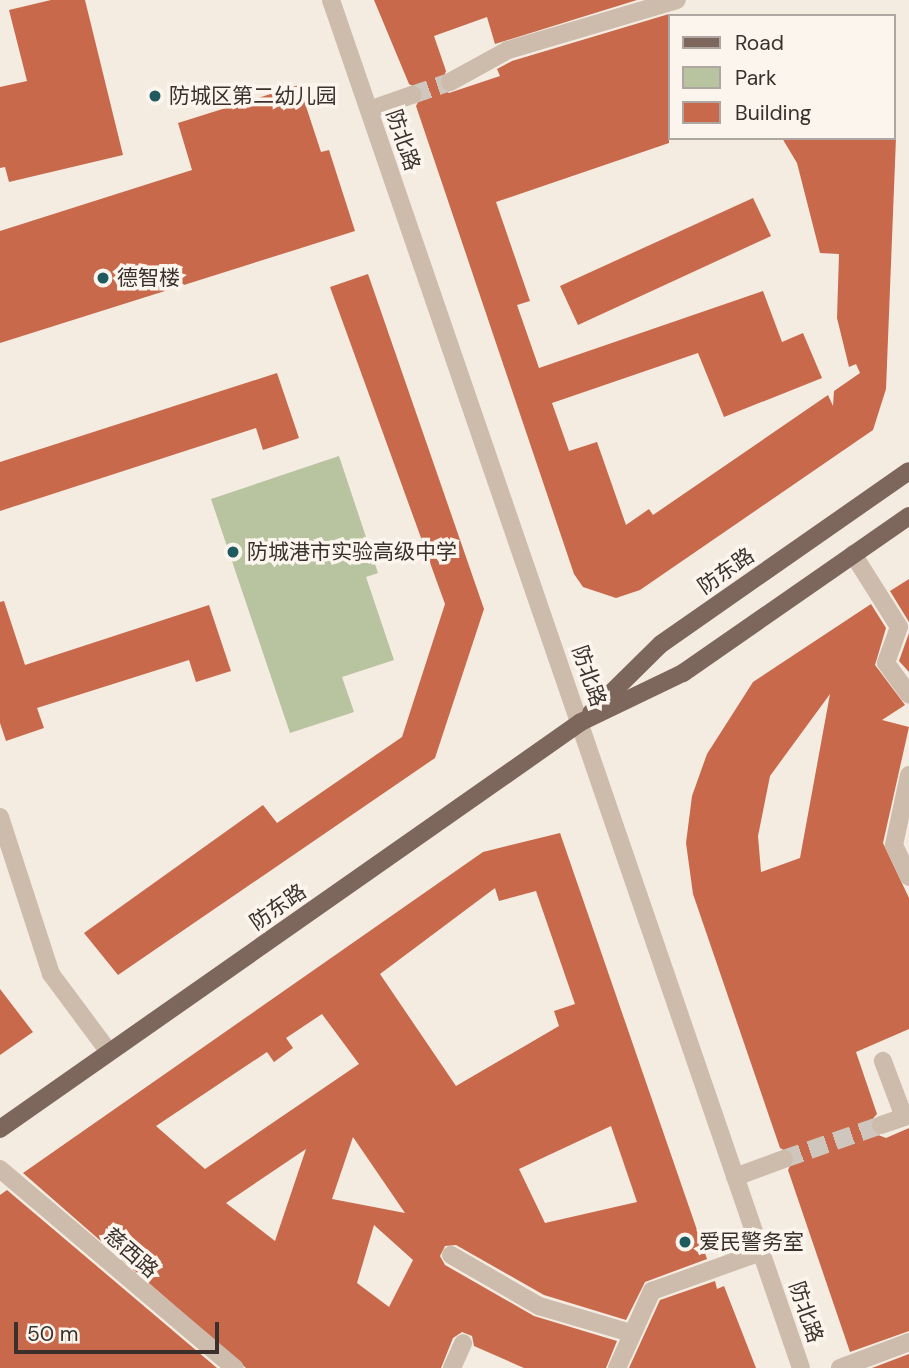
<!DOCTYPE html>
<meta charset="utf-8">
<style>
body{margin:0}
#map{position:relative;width:909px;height:1368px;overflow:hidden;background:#f4ebe1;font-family:"DM Sans","Noto Sans SC",sans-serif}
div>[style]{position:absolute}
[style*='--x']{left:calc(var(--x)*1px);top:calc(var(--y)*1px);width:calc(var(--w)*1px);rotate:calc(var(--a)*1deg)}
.green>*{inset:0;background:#b8c4a0}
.building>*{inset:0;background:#c8694b}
.minor-tunnel>*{height:18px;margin-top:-9px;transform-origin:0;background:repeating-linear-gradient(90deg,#cfc6bd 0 18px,transparent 0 27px)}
.minor>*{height:18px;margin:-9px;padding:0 9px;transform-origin:9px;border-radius:9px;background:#cdbbac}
.major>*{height:18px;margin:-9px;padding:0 9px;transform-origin:9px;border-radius:9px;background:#7d675c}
.dots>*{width:19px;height:19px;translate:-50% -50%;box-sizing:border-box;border:4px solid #fbf5ee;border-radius:50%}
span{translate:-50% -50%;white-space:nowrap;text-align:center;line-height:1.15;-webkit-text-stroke:7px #fbf5ee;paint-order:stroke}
.poi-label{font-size:21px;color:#3b302b}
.left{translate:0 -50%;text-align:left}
.street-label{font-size:21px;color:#3b302b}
.legend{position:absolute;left:668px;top:14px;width:228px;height:126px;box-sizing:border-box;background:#fbf5ee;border:2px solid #aea6a0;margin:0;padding:9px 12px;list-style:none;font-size:21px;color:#3b302b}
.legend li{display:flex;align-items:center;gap:14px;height:35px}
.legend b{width:35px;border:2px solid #aea6a0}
.scale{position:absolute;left:14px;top:1322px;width:205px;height:32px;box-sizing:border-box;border:4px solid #3b302b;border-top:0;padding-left:9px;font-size:21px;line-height:24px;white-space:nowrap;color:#3b302b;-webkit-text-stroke:5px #fbf5ee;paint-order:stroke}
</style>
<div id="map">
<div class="green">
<div style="clip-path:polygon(339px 456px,378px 573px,366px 577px,394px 660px,342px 677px,354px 712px,290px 733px,211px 499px)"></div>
</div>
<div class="building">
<div style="clip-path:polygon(51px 0,85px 0,123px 155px,9px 182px,5px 167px,0 168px,0 87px,27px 81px,9px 10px)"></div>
<div style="clip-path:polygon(374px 0,637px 0,495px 44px,487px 17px,434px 36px,446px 71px,440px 87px,449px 93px,500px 76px,497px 69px,512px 61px,669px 14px,669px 143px,496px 202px,530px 301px,517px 305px,539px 368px,763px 291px,782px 342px,803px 333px,822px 378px,724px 417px,698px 353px,552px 403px,569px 451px,597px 442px,626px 525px,649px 509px,653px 515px,828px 395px,833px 406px,834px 391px,860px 373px,856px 364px,849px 367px,837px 318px,839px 254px,820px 253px,797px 163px,782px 138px,896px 138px,886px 389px,873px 430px,640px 590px,616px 598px,583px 587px,574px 574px,416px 106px,423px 92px,409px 84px)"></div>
<div style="clip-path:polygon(299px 85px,321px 152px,329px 150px,355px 231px,0 343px,0 231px,192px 170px,178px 123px)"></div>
<div style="clip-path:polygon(753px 198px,771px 236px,578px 325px,560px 286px)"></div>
<div style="clip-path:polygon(368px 274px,484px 609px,435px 758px,118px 975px,84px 933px,263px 805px,277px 823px,402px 737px,445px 604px,330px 287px)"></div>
<div style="clip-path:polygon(277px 373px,299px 438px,263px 450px,256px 428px,0 511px,0 462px)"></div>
<div style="clip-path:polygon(909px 579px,909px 622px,890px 591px)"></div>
<div style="clip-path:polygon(4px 601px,25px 665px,209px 605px,231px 671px,196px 682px,189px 660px,37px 708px,44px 728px,6px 741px,0 723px,0 602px)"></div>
<div style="clip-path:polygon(evenodd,871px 604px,886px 628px,875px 665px,905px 705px,882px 720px,909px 727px,883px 843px,909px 898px,909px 1029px,856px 1052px,877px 1114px,870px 1122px,873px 1133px,886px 1138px,909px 1128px,909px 1331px,850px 1352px,788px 1170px,795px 1156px,780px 1148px,693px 894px,686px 843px,692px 796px,707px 754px,753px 682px,871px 604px,830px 694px,800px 858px,761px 872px,758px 836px,770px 776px,830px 694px)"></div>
<div style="clip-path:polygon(909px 633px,909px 672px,899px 661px)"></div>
<div style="clip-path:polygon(evenodd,560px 833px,707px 1259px,645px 1282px,626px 1320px,544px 1295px,456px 1245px,445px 1246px,440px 1256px,445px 1265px,534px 1316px,617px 1341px,606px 1368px,524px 1368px,474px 1346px,472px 1336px,462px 1332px,453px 1338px,441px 1368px,246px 1368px,23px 1173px,483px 852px,560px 833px,495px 888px,499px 901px,536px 891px,575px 1004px,554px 1011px,559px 1026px,456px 1086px,380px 974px,495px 888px,560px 833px,322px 1014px,359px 1064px,205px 1169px,156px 1126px,267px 1052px,274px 1062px,293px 1048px,286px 1038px,322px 1014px,560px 833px,611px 1126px,637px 1202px,545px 1223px,519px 1169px,611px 1126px,560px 833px,353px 1137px,405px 1213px,332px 1199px,353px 1137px,560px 833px,306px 1149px,275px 1241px,226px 1203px,306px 1149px,560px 833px,374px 1225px,413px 1260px,389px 1307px,357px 1283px,374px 1225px)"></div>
<div style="clip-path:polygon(0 989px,33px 1032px,0 1055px)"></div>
<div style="clip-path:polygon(7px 1190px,217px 1368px,0 1368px,0 1195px)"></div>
<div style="clip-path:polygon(715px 1281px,717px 1289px,724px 1286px,756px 1368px,629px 1368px,660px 1300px)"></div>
<div style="clip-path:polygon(909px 1354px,909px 1368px,872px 1368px)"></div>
</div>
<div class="minor-tunnel">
<div style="--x:412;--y:95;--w:40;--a:-18.9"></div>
<div style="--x:784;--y:1159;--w:103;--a:-19.3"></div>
</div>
<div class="minor">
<div style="--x:331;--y:0;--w:1446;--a:71.04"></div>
<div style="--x:450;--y:82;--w:66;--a:-28.9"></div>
<div style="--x:508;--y:50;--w:176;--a:-16.5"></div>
<div style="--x:369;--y:110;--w:46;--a:-19.2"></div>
<div style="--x:853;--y:554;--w:86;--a:57.8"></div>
<div style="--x:899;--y:627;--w:38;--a:110"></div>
<div style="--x:886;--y:663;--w:39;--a:54"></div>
<div style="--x:909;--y:775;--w:72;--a:102.1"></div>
<div style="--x:894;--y:845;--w:35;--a:65"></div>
<div style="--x:0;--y:817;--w:165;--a:72"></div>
<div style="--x:51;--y:974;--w:97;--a:53.4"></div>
<div style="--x:881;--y:1125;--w:24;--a:-19"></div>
<div style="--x:904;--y:1117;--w:60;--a:-110.6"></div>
<div style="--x:0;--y:1169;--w:308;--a:40.3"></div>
<div style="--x:735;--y:1177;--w:52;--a:-20.2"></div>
<div style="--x:451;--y:1255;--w:102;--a:30.1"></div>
<div style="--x:539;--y:1306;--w:96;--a:16.4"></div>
<div style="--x:452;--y:1368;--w:27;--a:-66"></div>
<div style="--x:617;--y:1368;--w:85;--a:-65.6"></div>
<div style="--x:652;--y:1291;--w:116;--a:-19.7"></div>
<div style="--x:840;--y:1368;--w:74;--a:-20.6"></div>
</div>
<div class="major">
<div style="--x:591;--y:713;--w:98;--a:-44.6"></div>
<div style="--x:661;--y:644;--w:302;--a:-34.9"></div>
<div style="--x:0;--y:1129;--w:709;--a:-35.01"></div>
<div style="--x:581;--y:722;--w:113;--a:-25.7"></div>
<div style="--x:683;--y:673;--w:275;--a:-34.8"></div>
</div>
<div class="dots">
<div style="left:155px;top:96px;background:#1f5a5e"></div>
<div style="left:103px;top:278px;background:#1f5a5e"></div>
<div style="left:233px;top:552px;background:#1f5a5e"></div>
<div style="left:685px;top:1242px;background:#1f5a5e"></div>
</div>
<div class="poi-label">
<span class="left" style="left:169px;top:96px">防城区第二幼儿园</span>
<span class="left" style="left:117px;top:278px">德智楼</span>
<span class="left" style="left:247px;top:552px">防城港市实验高级中学</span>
<span class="left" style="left:699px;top:1242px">爱民警务室</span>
</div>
<div class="street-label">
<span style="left:403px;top:140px;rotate:71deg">防北路</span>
<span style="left:726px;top:571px;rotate:-35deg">防东路</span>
<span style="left:589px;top:676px;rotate:71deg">防北路</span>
<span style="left:278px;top:907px;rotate:-35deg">防东路</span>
<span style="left:131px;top:1253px;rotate:41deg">慈西路</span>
<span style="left:806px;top:1312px;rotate:71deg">防北路</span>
</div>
<ul class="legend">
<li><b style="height:9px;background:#7d675c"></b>Road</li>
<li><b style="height:19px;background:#b8c4a0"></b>Park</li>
<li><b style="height:19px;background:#c8694b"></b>Building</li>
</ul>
<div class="scale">50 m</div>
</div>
